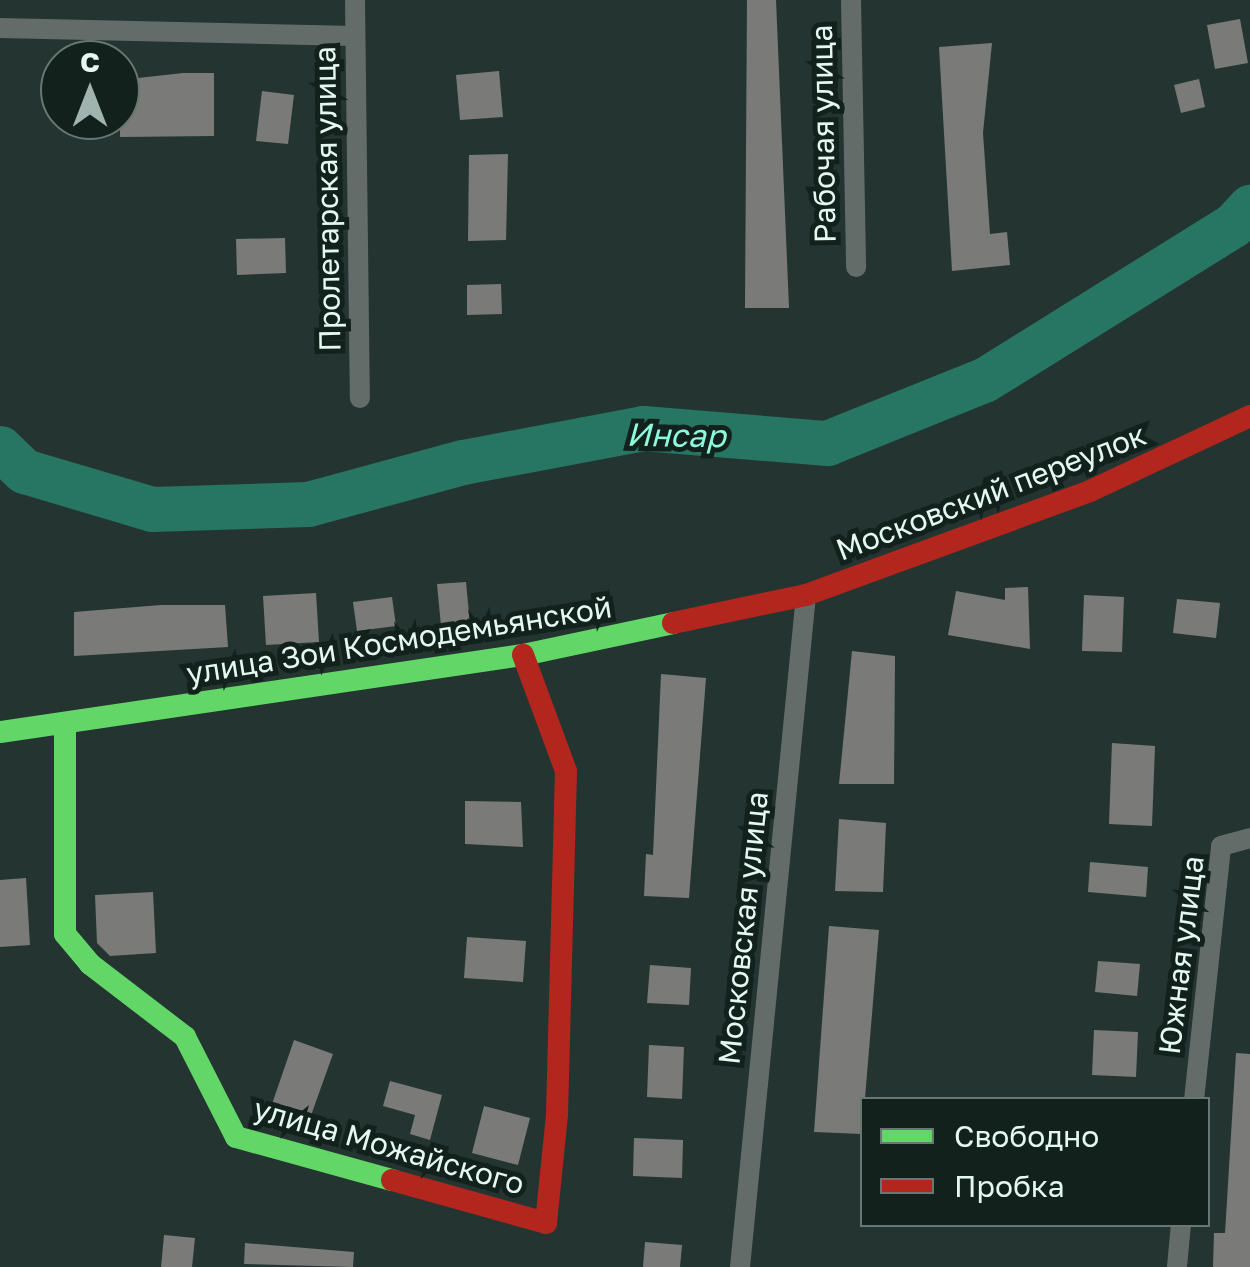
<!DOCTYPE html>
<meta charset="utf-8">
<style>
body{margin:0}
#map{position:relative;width:1250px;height:1267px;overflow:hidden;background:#243531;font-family:"Golos Text",sans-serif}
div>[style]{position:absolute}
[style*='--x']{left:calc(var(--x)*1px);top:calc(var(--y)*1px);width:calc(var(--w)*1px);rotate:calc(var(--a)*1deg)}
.river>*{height:45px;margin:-22.5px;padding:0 22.5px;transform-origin:22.5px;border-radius:22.5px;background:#277563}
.building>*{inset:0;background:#7a7b79}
.street>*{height:20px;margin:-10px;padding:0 10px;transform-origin:10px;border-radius:10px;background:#646c69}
.fast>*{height:22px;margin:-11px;padding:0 11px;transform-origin:11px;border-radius:11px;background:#63d668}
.jam>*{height:22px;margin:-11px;padding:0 11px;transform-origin:11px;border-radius:11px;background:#b3261e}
span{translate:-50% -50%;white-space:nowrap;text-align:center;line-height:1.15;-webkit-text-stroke:10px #13211d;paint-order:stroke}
.street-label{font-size:30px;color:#e4f7f1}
.water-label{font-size:32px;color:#8dfade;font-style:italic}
.legend{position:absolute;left:860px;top:1097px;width:350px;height:130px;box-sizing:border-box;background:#13211d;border:2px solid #677772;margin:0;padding:12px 18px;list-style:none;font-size:30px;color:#e4f7f1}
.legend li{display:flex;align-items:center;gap:20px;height:50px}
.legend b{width:50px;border:2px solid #677772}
.north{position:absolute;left:40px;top:40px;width:100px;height:100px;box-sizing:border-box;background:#13211d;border:2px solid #677772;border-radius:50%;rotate:0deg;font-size:28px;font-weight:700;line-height:40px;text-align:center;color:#e4f7f1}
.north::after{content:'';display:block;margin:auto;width:35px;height:45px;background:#a1b3ae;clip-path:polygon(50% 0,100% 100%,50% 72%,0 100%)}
</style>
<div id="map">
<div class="river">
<div style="--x:0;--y:448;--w:33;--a:44"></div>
<div style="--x:24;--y:471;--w:134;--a:16.5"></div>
<div style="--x:152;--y:509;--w:156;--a:-1.8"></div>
<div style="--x:308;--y:504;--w:161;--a:-15.2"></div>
<div style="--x:463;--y:462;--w:183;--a:-10.7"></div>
<div style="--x:643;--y:428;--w:185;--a:4.7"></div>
<div style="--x:827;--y:443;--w:169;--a:-21.9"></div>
<div style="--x:984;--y:380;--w:293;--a:-31.9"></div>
<div style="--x:1233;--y:225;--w:25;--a:-47"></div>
</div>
<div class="building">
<div style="clip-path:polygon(747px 0,776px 0,789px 308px,745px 308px)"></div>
<div style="clip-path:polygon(1240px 19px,1248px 63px,1215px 69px,1207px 25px)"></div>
<div style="clip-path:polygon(992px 43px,983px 133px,990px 234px,1007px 232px,1010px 265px,952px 271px,939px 47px)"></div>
<div style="clip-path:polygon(499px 71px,503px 117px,460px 120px,456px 75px)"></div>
<div style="clip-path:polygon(183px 73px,214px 73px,214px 136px,120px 137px,120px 80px)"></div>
<div style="clip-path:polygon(1199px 79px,1205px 107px,1181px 113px,1174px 85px)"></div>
<div style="clip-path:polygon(262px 91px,294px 95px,288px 144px,256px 141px)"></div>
<div style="clip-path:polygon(508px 154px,506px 240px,468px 241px,469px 155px)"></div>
<div style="clip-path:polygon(285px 238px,286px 273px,237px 275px,236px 239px)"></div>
<div style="clip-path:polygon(501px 284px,502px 314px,467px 315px,467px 285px)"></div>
<div style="clip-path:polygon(466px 582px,470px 624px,441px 626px,437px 584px)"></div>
<div style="clip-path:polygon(1028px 587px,1030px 649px,948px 635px,956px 591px,1005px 600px,1005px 588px)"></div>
<div style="clip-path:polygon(316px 593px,319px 642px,266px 645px,263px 596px)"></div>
<div style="clip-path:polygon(1084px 595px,1124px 597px,1122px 652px,1082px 651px)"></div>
<div style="clip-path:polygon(392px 597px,396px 626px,357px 631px,353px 602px)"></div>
<div style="clip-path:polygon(1177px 599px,1220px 603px,1216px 638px,1173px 633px)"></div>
<div style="clip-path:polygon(161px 605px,225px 605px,228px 647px,74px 656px,74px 612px)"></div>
<div style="clip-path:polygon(852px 651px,895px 656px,894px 784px,839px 784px)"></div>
<div style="clip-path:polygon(661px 674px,706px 678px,689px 898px,644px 896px,646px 854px,653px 855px)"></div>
<div style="clip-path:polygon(1112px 743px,1155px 746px,1152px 826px,1109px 824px)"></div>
<div style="clip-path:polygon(465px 801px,521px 802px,523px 847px,465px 844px)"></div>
<div style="clip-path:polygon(839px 819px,886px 823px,883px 892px,835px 891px)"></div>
<div style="clip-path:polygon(1090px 862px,1148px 867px,1146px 897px,1088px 892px)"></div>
<div style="clip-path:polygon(26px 878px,30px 945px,0 947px,0 880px)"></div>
<div style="clip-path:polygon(153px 892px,156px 953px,110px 956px,97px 943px,95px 895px)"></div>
<div style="clip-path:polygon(829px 926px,879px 930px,862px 1134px,814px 1132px)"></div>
<div style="clip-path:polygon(467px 937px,526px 941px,523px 982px,464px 978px)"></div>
<div style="clip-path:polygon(1098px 961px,1140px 964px,1137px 996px,1095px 992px)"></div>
<div style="clip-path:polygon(650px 965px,691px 968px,689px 1005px,647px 1003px)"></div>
<div style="clip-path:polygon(1094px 1030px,1138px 1032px,1136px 1077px,1092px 1075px)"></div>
<div style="clip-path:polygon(294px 1040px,333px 1054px,309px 1121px,271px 1107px)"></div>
<div style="clip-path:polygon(649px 1045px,684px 1047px,682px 1099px,647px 1097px)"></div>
<div style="clip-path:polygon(1236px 1053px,1250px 1054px,1250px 1267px,1213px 1267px,1214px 1233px,1225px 1233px)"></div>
<div style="clip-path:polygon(390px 1081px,442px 1095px,430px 1140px,410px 1134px,415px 1115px,383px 1106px)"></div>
<div style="clip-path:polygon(484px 1106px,530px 1118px,518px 1165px,472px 1153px)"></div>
<div style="clip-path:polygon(634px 1138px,683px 1140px,682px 1178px,633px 1176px)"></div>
<div style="clip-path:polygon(164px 1235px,195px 1238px,192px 1267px,161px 1267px)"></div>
<div style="clip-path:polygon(645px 1242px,682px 1245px,680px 1267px,643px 1267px)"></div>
<div style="clip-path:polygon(245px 1243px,354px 1252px,353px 1267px,244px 1264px)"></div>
</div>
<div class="street">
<div style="--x:355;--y:0;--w:398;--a:89.3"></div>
<div style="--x:851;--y:0;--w:267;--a:88.9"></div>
<div style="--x:0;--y:28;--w:354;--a:1.3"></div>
<div style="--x:1194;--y:1100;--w:255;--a:-83.9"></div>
<div style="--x:1221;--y:846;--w:30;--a:-15"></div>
<div style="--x:740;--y:1267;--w:675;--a:-84.39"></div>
<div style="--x:1177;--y:1267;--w:43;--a:-84.7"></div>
</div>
<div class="fast">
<div style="--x:65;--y:724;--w:210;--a:90"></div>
<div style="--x:65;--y:934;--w:39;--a:50"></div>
<div style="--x:90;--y:964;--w:120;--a:37.5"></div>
<div style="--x:185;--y:1037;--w:112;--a:63"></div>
<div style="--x:236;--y:1137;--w:162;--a:15.4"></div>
<div style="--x:0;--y:732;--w:529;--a:-8.38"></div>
<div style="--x:523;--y:655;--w:153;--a:-12"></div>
</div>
<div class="jam">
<div style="--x:673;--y:623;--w:136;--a:-11.9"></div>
<div style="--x:806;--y:595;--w:302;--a:-20.1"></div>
<div style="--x:1090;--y:491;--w:177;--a:-25.1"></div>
<div style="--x:392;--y:1180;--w:160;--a:15.6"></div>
<div style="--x:546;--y:1223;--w:110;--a:-84.2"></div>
<div style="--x:557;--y:1114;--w:343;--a:-88.5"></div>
<div style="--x:566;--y:771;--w:124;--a:-110.3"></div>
</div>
<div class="street-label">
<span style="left:823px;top:134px;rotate:-91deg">Рабочая улица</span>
<span style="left:327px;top:199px;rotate:-91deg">Пролетарская улица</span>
<span style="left:991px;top:492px;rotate:-21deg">Московский переулок</span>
<span style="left:399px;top:640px;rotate:-9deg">улица Зои Космодемьянской</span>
<span style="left:743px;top:928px;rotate:-84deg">Московская улица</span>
<span style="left:1181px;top:955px;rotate:-83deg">Южная улица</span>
<span style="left:389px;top:1146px;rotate:16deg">улица Можайского</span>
</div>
<div class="water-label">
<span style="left:676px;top:435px;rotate:1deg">Инсар</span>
</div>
<ul class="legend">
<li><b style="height:12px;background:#63d668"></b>Свободно</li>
<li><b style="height:12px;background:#b3261e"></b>Пробка</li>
</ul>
<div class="north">С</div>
</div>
